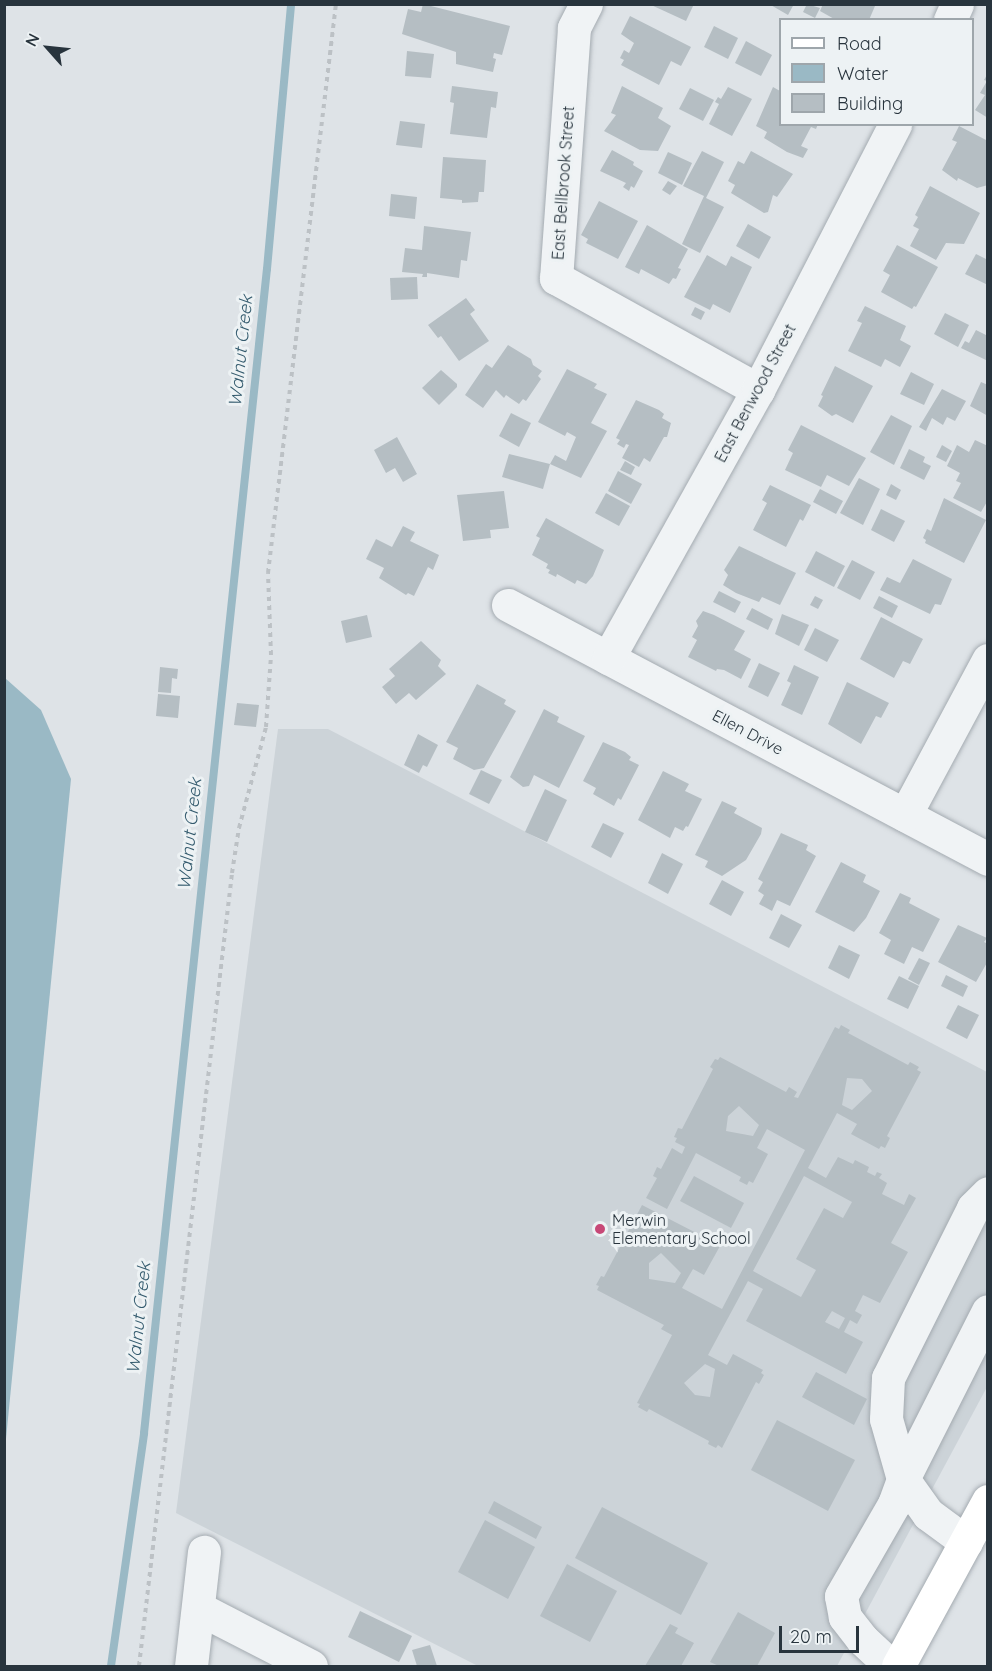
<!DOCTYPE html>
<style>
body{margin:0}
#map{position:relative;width:992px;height:1671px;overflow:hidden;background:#dee3e7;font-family:Quicksand,sans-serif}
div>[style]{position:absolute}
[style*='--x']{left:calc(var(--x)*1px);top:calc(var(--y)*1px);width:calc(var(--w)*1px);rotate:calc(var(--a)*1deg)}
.built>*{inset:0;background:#ccd3d8}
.water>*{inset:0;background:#9ab9c5}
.stream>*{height:8px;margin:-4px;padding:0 4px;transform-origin:4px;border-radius:4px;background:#9ab9c5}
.building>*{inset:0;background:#b5bec3}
.path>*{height:4px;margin-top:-2px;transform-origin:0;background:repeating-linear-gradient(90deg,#bcc1c5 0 4.5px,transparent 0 9px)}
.roads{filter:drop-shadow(0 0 2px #a4abb1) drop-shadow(0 0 2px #a4abb1)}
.minor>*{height:33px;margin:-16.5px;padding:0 16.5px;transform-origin:16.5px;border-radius:16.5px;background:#f0f3f5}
.major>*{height:33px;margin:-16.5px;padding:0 16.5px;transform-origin:16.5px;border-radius:16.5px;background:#fff}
.dots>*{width:16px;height:16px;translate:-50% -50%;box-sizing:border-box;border:3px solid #edf2f4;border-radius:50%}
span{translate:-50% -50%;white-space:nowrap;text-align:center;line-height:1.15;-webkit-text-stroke:6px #edf2f4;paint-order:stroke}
.street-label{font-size:16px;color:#28343d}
.poi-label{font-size:16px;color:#28343d}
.left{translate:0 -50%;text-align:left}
.water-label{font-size:18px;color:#345b6e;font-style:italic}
.frame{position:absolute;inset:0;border:6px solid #28343d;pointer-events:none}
.legend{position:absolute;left:779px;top:18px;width:195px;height:108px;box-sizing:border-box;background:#edf2f4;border:2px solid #9ea6ab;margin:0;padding:8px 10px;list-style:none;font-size:18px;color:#28343d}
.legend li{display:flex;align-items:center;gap:12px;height:30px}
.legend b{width:30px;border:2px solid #9ea6ab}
.north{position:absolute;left:18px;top:18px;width:60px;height:60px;-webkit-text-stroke:4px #edf2f4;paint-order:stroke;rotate:297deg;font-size:16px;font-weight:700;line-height:24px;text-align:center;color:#28343d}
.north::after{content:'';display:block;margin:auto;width:21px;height:27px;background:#28343d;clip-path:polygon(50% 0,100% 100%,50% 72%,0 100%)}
.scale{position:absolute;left:779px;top:1626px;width:80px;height:27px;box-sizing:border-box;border:3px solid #28343d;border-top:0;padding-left:8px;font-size:18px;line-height:21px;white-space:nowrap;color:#28343d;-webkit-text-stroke:4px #edf2f4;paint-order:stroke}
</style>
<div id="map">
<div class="built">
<div style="clip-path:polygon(278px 729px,328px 729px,987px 1072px,987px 1387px,837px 1666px,478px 1666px,176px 1513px)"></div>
</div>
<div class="water">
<div style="clip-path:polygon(5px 678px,41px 710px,71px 779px,5px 1449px)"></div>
</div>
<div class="stream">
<div style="--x:111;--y:1666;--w:235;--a:-81.9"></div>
<div style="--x:144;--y:1433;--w:1170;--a:-83.97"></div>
<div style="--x:267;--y:269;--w:266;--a:-84.8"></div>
</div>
<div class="building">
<div style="clip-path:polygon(423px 4px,510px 26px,502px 55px,494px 53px,493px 58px,496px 59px,493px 72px,456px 64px,456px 52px,402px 34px,408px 9px,421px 12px)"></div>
<div style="clip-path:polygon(649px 4px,694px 4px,686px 21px)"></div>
<div style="clip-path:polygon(769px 4px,794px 4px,788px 15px)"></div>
<div style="clip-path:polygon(807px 4px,820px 8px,815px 18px,803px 12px)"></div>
<div style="clip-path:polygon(823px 4px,874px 4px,875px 6px,869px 20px,836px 20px,820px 11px)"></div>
<div style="clip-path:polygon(630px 16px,691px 47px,681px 66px,671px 61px,659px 85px,621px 65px,624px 60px,620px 58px,624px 50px,629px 53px,634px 43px,621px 34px)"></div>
<div style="clip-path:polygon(714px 26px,738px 38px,728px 59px,704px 47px)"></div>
<div style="clip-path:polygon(746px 41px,772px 55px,761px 76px,735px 63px)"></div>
<div style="clip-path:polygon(407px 51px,434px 54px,431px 78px,405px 76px)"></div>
<div style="clip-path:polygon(988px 73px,988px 118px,975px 110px,985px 95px,980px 93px,987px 81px,984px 80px)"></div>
<div style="clip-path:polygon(452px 86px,498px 92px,496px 108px,491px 107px,487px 138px,450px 134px,454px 103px,450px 102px)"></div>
<div style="clip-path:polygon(622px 86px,663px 108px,658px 118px,671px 126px,658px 151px,640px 150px,604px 131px,616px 115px,611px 113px)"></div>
<div style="clip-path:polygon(728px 87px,752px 99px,732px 136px,709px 124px,719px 104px,715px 102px,718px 97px,721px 99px)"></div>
<div style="clip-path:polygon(773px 87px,780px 91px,780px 124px,818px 124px,816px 129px,811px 127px,801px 146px,808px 149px,803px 158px,787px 152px,764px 138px,767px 132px,756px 126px)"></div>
<div style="clip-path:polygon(690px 88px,714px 100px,703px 121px,679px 109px)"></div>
<div style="clip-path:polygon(400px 121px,425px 124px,422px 148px,396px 145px)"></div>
<div style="clip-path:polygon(959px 126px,988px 141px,988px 185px,977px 188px,958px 178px,957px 181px,942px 170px,957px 142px,952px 140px)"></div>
<div style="clip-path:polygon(612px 150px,634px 162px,633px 165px,643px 171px,634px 188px,631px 186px,629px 191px,623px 187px,626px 183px,600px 171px)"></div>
<div style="clip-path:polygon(702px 151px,724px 162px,706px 198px,724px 207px,700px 253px,682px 244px,704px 196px,683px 186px)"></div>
<div style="clip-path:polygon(751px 151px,793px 174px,777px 197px,773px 195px,768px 212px,764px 213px,731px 193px,735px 185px,728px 181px,738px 161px,744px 164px)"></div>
<div style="clip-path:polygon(668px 152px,692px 163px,682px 185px,658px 173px)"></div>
<div style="clip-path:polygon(443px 157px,486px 160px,484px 192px,479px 192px,478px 202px,462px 203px,462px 200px,440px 198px)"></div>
<div style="clip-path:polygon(668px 181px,677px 186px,670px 195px,662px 190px)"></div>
<div style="clip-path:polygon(930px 186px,980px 213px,964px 244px,946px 243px,936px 260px,910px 246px,919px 229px,913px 226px,918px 217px,915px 215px)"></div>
<div style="clip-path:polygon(391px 194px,417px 197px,415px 219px,389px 216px)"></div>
<div style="clip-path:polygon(599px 201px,638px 221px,618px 259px,586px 243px,588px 239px,581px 235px)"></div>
<div style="clip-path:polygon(748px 224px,771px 237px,759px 259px,736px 246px)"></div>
<div style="clip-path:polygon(647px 225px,688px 249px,678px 268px,681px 269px,676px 279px,673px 278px,669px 284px,641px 269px,639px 274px,625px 267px)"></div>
<div style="clip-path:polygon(424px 226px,471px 232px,467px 261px,461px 260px,459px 278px,427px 273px,427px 277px,422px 277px,423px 274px,402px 272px,405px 248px,422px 250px)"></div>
<div style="clip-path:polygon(897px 245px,938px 267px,916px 307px,914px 306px,912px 309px,881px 292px,890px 275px,883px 271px)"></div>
<div style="clip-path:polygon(976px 254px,988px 260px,988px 285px,965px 274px)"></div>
<div style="clip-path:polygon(707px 255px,726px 266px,731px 256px,752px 267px,730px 313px,713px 304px,710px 310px,684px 297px)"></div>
<div style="clip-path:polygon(417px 277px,418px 299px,391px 300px,390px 278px)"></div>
<div style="clip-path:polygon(466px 298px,475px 310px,470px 314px,489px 341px,459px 361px,441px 336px,438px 338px,428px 325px)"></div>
<div style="clip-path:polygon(865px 306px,906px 326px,900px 340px,911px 346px,900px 367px,885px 359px,881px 367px,848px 351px,862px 323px,857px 321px)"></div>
<div style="clip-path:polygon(695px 307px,705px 312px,701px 320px,691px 315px)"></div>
<div style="clip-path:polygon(945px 313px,969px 325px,958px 347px,934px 334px)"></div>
<div style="clip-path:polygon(976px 330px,988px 336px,988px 361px,961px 348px,965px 341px,969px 343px)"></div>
<div style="clip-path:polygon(508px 345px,531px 359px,533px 365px,542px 371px,538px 376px,541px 379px,526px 401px,523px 399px,519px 404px,506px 395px,504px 398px,496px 390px,483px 408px,465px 395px,486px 364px,492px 368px)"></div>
<div style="clip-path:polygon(835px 366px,873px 386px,853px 423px,836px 414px,832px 416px,818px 406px,823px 396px,821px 395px)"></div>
<div style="clip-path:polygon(567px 369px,597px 384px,594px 388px,607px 394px,591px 423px,607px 431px,581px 478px,550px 464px,555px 455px,566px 461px,576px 437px,567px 432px,565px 436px,538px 422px)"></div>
<div style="clip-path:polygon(441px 370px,457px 384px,457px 387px,439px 405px,422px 388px)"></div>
<div style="clip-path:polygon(911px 372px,934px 384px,924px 405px,900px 394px)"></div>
<div style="clip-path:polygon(981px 382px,988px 385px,988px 416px,970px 406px)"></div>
<div style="clip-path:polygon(942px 389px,966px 401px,955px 421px,947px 417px,943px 425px,932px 418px,926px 431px,919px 427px)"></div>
<div style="clip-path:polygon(636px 400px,659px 410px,664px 414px,662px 418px,671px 423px,667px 437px,664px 437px,650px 462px,644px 458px,639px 467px,622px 458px,629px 445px,626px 444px,624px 448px,617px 444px,620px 440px,616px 438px)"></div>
<div style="clip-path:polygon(511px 413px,531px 423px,519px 447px,499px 436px)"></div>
<div style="clip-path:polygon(891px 415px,912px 426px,894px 465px,870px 452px)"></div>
<div style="clip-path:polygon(801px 425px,866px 458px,849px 486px,827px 475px,821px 487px,785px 470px,793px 453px,788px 450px)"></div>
<div style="clip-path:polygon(397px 437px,417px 474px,403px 482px,395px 468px,386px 473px,374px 450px)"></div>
<div style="clip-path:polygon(975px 440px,988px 446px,988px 500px,981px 512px,953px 498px,961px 483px,956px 481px,960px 473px,947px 466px,957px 445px,969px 452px)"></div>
<div style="clip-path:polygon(942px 445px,952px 451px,946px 462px,936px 457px)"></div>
<div style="clip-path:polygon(909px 449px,925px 457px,923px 462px,931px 466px,924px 480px,900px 468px)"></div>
<div style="clip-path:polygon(509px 454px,550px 464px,543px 489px,502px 477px)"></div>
<div style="clip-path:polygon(625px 461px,635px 467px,631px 475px,620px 470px)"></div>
<div style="clip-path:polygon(618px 471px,642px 484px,631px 504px,608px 491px)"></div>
<div style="clip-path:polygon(859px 478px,880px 489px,863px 525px,840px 513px)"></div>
<div style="clip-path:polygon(891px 484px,901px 490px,896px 500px,886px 495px)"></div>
<div style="clip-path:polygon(770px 485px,811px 505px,803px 521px,800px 519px,786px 547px,753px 530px,767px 503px,762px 500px)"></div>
<div style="clip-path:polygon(820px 489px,843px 501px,836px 514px,813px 502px)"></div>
<div style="clip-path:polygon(504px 491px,509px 528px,490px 530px,491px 538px,463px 541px,457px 495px)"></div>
<div style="clip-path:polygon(606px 493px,630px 506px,619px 526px,595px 513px)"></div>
<div style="clip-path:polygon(944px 498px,986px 520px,964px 563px,925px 543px,926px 540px,923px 538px,927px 529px,931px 531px)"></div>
<div style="clip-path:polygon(881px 509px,905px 521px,894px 542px,871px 530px)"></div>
<div style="clip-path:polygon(546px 518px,604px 550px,593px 576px,586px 584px,577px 580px,575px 584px,557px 574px,556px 577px,548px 573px,550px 570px,546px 568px,548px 564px,532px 555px,540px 538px,536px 536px)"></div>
<div style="clip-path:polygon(403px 526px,415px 532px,410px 541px,439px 555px,433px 570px,428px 567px,414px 596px,408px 593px,406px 595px,379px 578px,384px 568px,366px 559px,376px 539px,392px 547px)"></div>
<div style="clip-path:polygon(739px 546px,796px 573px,780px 605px,762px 597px,759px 602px,736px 593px,723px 585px,728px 575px,724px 570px)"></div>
<div style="clip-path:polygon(816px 551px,845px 566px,834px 587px,805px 572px)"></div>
<div style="clip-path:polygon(913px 559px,952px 579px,941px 605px,935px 604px,930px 614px,880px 590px,887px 577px,900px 583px)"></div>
<div style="clip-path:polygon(852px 560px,875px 572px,860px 600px,837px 588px)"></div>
<div style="clip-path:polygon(719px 591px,741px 602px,735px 613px,713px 602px)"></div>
<div style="clip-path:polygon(815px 596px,823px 600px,818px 609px,810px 605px)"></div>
<div style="clip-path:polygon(879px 596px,898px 606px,892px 618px,873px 608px)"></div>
<div style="clip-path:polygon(752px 608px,773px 619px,768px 630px,746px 619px)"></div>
<div style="clip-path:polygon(703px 611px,714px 615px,745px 631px,734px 650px,751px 659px,741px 679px,724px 670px,717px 669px,716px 671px,688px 657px,697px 640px,692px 637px,698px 626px,696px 621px)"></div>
<div style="clip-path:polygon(782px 614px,809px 625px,799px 646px,775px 634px)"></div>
<div style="clip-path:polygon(367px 615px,372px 637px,346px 643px,341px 621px)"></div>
<div style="clip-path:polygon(881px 617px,923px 639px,910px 664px,903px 661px,894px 678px,860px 659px)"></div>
<div style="clip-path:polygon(815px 628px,839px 640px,827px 662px,804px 650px)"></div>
<div style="clip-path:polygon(421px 641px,441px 660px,438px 666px,446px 674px,416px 700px,409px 693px,396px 704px,382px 687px,395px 676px,389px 669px)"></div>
<div style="clip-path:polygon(759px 663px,780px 673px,768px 697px,748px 687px)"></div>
<div style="clip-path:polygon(794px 665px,819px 677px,802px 715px,781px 705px,791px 683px,787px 681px)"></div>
<div style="clip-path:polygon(160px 667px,178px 669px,177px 679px,172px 678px,171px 693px,158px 692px)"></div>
<div style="clip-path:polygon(847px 682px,889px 703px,881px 718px,876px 716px,861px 744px,828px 724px)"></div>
<div style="clip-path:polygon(477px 684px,506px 700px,504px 704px,516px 711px,484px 768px,474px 770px,453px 759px,458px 748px,446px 742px)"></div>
<div style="clip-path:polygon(158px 694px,180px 696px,178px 718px,156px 716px)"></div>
<div style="clip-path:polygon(237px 703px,259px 705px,256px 727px,234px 725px)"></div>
<div style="clip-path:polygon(544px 709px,559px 717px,557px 722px,585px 736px,559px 788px,534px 775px,529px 786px,523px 787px,510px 777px)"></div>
<div style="clip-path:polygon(418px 734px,438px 745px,427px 767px,423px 765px,419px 773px,404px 765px)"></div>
<div style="clip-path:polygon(603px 742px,625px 752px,631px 757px,629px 760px,639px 765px,621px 800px,618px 798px,614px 806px,593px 794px,596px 788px,583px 781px)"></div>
<div style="clip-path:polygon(481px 770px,502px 780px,489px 804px,469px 794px)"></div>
<div style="clip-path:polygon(663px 771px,689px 784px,685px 791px,702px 799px,688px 827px,686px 826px,683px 831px,675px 827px,670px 838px,638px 820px)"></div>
<div style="clip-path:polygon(545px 789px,567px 800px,547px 842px,525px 832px)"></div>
<div style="clip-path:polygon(722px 801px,737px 808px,734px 813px,762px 828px,761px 834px,746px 860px,722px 876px,705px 867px,708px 861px,695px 855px)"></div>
<div style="clip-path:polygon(603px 823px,624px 833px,611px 858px,591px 847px)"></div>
<div style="clip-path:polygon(781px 833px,808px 845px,806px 850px,816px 856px,790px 906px,777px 900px,772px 911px,759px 904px,764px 895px,758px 891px,763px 882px,758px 879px)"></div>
<div style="clip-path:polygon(662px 853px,683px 864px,668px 894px,648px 883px)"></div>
<div style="clip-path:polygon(841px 862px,866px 875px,863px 882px,880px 891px,866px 918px,854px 932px,815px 912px)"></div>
<div style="clip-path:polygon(722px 880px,744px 892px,731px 916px,709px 904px)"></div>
<div style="clip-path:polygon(900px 893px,911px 898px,909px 903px,940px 919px,923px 952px,912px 947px,904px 964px,884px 954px,891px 940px,879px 933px)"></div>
<div style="clip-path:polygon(781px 914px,802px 925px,789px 948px,769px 938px)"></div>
<div style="clip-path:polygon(958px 925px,987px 938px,984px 942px,988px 944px,988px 961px,976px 982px,938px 962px)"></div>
<div style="clip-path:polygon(839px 945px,860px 955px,849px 979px,828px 968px)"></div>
<div style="clip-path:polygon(919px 958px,930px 963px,919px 985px,908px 979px)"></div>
<div style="clip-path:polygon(946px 975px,968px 986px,963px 997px,941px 986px)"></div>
<div style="clip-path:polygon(899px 976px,919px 986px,908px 1009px,887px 999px)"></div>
<div style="clip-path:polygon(958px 1005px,979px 1015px,967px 1039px,946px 1028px)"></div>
<div style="clip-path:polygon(evenodd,841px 1025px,850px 1030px,848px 1033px,908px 1065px,910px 1062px,919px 1067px,917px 1070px,921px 1072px,887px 1136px,890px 1138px,885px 1148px,881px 1146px,879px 1149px,851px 1134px,857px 1124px,837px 1113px,808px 1168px,826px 1178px,838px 1157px,853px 1164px,855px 1160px,869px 1167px,867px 1172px,875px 1176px,877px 1172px,882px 1174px,879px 1178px,887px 1183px,882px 1194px,904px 1205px,909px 1194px,916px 1198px,891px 1243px,908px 1252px,880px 1303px,863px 1295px,855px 1311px,862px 1315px,857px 1324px,850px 1320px,844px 1332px,863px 1342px,846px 1374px,746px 1321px,763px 1289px,748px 1281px,708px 1355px,727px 1365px,733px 1354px,763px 1370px,761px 1373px,764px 1375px,759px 1384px,756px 1382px,722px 1448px,718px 1445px,716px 1448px,708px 1444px,709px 1441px,649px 1409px,647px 1412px,638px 1407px,640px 1404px,637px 1403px,672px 1335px,661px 1329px,664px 1325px,597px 1290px,599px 1286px,596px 1285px,601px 1276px,604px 1277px,642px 1205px,708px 1239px,709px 1236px,717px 1240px,716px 1244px,720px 1246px,704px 1275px,693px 1269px,682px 1288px,722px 1309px,805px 1150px,767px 1129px,757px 1148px,768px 1154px,753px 1183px,749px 1181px,747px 1185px,739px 1181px,741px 1177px,696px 1153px,667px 1209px,646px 1198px,657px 1178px,653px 1176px,657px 1167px,661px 1169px,672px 1148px,682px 1154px,685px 1147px,675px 1142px,677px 1138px,674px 1137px,678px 1128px,682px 1129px,713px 1069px,710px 1067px,715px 1059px,718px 1060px,720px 1057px,786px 1092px,789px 1087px,797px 1092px,794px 1097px,798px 1098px,835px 1027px,839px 1029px,841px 1025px,847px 1078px,862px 1079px,872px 1091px,852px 1110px,842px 1105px,847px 1078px,841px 1025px,739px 1106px,759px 1125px,753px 1136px,726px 1131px,728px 1116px,739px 1106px,841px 1025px,804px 1176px,852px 1202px,843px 1218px,824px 1208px,796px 1259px,816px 1270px,801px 1297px,753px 1271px,804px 1176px,841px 1025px,661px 1253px,681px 1273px,675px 1283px,649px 1279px,649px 1263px,661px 1253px,841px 1025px,832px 1311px,845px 1318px,839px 1329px,825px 1322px,832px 1311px,841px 1025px,705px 1364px,715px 1369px,710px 1397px,695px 1395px,684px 1383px,705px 1364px)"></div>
<div style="clip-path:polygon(694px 1176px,744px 1203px,731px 1228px,680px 1201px)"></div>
<div style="clip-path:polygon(816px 1372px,867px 1399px,854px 1425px,802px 1397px)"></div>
<div style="clip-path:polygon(777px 1420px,855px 1460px,828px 1511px,751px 1470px)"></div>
<div style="clip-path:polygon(494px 1501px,542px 1527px,536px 1539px,488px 1513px)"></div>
<div style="clip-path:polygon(602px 1507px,708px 1563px,681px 1615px,575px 1558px)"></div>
<div style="clip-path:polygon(485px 1520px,535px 1547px,508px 1599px,458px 1572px)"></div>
<div style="clip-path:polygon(567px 1564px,617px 1591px,590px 1642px,540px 1616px)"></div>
<div style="clip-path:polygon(360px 1611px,412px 1636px,399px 1662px,348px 1637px)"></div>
<div style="clip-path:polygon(738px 1612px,775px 1633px,757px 1666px,719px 1666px,710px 1662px)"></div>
<div style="clip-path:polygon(670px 1624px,678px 1628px,675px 1633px,694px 1643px,681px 1666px,645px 1666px)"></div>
<div style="clip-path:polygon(430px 1645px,437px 1666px,417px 1666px,412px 1650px)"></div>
</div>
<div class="path">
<div style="--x:139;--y:1666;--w:798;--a:-83.31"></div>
<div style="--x:232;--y:873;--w:46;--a:-81.2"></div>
<div style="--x:239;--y:828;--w:105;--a:-75"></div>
<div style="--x:266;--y:727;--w:72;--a:-86"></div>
<div style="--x:271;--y:655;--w:82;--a:-92.1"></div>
<div style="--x:268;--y:573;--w:573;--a:-83.19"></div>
</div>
<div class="roads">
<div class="minor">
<div style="--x:586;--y:4;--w:27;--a:117"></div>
<div style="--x:574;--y:28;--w:251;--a:94.1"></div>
<div style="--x:556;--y:278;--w:231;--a:29"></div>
<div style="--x:950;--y:20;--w:17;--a:-66"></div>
<div style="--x:508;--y:605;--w:543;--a:27.89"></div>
<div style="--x:608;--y:658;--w:307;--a:-60.8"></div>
<div style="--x:758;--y:390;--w:299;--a:-62.7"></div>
<div style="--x:905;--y:815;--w:176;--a:-61.8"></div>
<div style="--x:966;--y:1542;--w:47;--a:-143.6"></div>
<div style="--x:928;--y:1514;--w:43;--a:-125.5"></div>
<div style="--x:903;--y:1479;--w:62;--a:-105.8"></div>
<div style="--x:886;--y:1419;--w:41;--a:-87.2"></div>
<div style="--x:888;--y:1378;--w:190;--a:-63.4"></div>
<div style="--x:973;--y:1208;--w:21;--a:-45"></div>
<div style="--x:198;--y:1608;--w:127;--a:27.2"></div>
<div style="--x:191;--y:1666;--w:115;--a:-83.5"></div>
<div style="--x:891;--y:1666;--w:40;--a:-137"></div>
<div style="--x:862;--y:1639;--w:28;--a:-128"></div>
<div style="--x:845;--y:1617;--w:21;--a:-101"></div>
<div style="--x:841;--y:1596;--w:106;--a:-60.1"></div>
<div style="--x:894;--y:1504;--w:27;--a:-70"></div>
<div style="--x:903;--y:1479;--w:188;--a:-63.2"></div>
</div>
<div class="major">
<div style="--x:898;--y:1666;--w:188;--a:-61.4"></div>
</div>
</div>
<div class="dots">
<div style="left:600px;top:1229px;background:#c74877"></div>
</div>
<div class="street-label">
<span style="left:563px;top:183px;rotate:-86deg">East Bellbrook Street</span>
<span style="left:755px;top:393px;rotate:-62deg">East Benwood Street</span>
<span style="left:748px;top:732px;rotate:28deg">Ellen Drive</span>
</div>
<div class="poi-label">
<span class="left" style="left:612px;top:1229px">Merwin<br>Elementary School</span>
</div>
<div class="water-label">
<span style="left:241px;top:351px;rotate:-84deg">Walnut Creek</span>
<span style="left:190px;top:834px;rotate:-84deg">Walnut Creek</span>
<span style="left:139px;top:1318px;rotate:-84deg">Walnut Creek</span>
</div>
<div class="frame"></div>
<ul class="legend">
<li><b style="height:8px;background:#fff"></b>Road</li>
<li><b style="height:16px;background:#9ab9c5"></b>Water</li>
<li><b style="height:16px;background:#b5bec3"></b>Building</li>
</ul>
<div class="north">N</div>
<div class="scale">20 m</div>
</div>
